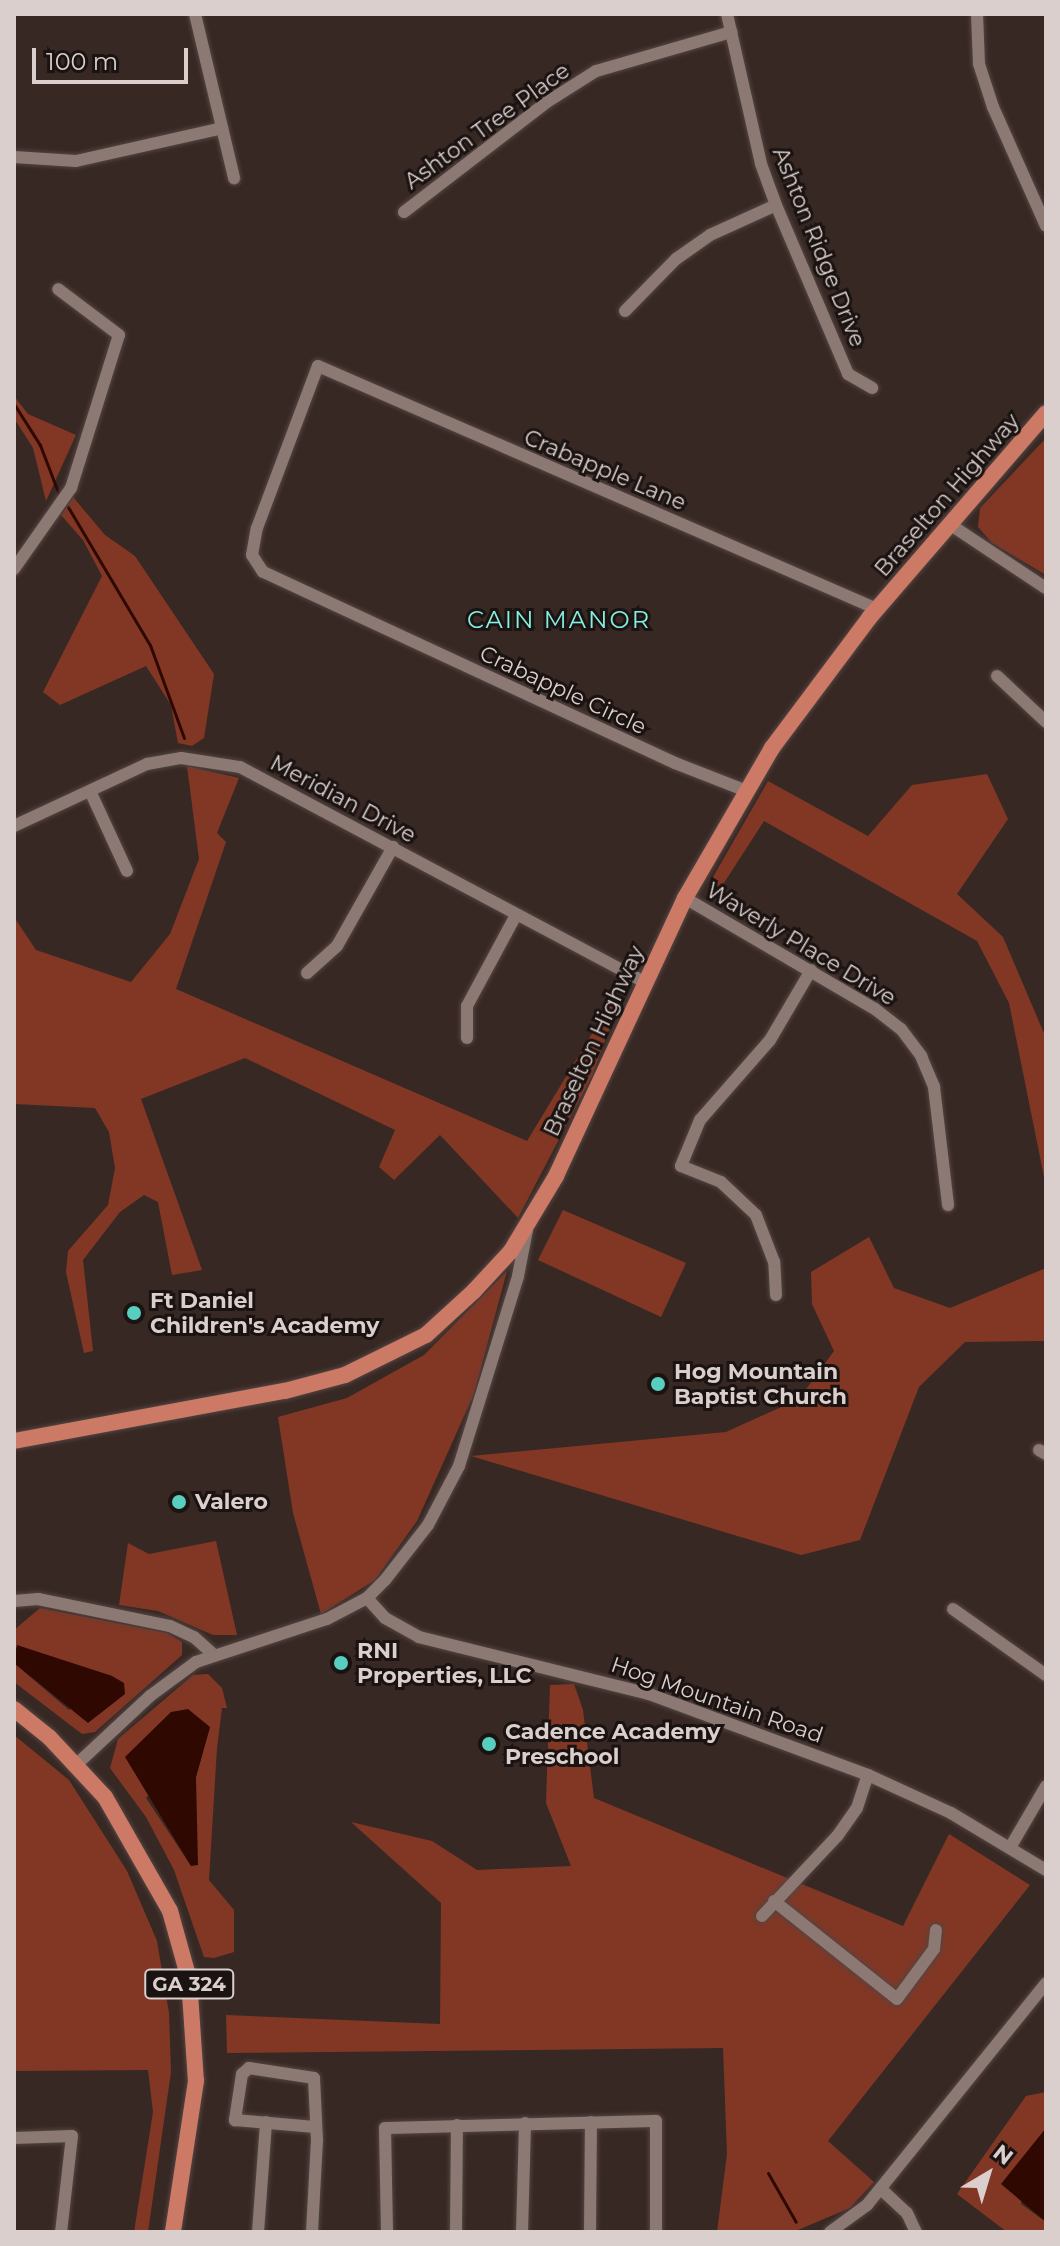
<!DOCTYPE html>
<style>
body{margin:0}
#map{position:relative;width:1060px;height:2246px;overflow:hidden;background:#382824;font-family:Montserrat,sans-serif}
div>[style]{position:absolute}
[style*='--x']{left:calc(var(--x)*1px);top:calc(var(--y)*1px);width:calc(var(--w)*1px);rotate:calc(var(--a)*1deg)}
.green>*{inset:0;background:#823725}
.water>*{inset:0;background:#2f0802}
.stream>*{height:3px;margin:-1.5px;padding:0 1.5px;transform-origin:1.5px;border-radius:1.5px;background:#2f0802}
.roads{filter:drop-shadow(0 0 2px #534542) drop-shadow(0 0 2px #534542)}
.minor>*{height:12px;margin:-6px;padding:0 6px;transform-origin:6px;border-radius:6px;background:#8c7974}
.major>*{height:16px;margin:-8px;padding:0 8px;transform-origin:8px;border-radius:8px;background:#cc7965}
.dots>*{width:22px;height:22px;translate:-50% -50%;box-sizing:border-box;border:4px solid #1a1311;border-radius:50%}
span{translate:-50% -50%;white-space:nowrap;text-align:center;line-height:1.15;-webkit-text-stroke:6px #1a1311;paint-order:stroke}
.shield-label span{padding:2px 6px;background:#1a1311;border:2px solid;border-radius:6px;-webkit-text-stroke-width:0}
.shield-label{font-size:20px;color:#dacfcc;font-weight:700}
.street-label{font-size:22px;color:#dacfcc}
.poi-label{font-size:22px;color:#dacfcc;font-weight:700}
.left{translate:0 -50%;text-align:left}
.neighbourhood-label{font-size:24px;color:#86efe1;letter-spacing:2px}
.frame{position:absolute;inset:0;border:16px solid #dacfcc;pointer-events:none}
.north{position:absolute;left:948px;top:2134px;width:80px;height:80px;-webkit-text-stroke:6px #1a1311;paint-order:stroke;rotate:38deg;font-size:22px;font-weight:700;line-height:32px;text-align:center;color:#dacfcc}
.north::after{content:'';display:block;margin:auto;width:28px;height:36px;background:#dacfcc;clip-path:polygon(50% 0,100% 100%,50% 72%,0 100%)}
.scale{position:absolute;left:32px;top:48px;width:156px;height:36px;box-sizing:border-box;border:4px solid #dacfcc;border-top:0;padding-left:10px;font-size:24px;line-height:28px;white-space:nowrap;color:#dacfcc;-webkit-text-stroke:6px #1a1311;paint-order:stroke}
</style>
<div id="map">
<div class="green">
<div style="clip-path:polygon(14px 396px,28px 414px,76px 435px,46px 501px,33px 448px,14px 418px)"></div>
<div style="clip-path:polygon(1046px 438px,1046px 575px,992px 543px,978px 527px,980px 508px)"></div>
<div style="clip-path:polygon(73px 497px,105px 535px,135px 556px,214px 674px,204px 738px,192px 746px,178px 743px,171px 705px,146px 666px,60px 705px,43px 692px,102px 576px,83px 540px,61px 515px)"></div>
<div style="clip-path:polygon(187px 766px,239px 778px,217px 833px,226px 842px,176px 989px,527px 1141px,616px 994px,620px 1000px,592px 1076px,518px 1218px,440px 1135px,394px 1180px,379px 1167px,395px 1130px,245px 1058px,141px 1099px,202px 1270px,172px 1275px,158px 1202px,144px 1195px,120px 1212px,83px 1260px,93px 1351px,84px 1353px,66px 1272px,68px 1251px,108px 1205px,115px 1168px,109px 1132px,95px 1108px,15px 1104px,14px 917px,36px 950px,131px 982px,170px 934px,199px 859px)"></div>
<div style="clip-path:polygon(987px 774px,1008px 819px,957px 894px,1003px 937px,1046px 1038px,1046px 1187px,1009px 1003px,977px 941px,764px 821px,720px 889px,713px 877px,768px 781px,868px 836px,912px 785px)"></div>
<div style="clip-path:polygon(563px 1210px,686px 1263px,661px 1317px,538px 1260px)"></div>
<div style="clip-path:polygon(869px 1237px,894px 1288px,950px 1308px,1046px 1268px,1046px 1341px,965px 1342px,919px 1387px,860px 1540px,801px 1555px,471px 1456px,726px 1432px,799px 1399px,834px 1351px,812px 1304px,811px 1272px)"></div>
<div style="clip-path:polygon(507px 1271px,474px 1394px,417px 1521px,375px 1580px,321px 1614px,293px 1513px,278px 1417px,347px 1398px,424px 1355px)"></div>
<div style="clip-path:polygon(216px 1541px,237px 1635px,213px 1635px,158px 1611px,119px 1605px,128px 1543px,149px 1554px)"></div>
<div style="clip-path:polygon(40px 1608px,167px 1633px,182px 1642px,182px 1655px,95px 1732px,82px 1734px,14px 1682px,14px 1663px,69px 1710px,112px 1676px,14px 1647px,14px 1630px)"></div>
<div style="clip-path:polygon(evenodd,208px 1674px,222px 1688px,227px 1708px,222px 1708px,217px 1748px,209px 1880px,234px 1910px,234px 1952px,214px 1958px,204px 1957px,174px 1870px,146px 1817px,110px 1768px,118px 1739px,193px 1675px,208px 1674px,210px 1727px,196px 1777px,191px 1866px,146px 1798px,210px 1727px)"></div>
<div style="clip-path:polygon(574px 1684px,583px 1710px,594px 1798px,903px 1926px,949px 1834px,1030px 1885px,828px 2141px,874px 2182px,850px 2208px,793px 2232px,717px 2232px,727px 2154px,723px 2048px,227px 2053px,226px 2015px,440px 2024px,441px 1903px,351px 1822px,432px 1841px,477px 1870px,571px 1866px,546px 1803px,550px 1685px)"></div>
<div style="clip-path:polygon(14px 1735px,69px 1780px,127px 1871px,157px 1941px,169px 2013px,171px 2072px,148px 2232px,134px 2232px,153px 2112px,148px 2070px,14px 2071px)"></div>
<div style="clip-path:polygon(1046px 2092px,1046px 2128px,1027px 2153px,1021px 2204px,1046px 2222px,1046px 2232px,1007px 2232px,957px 2194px,1026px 2096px)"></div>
</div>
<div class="water">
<div style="clip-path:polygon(17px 1645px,112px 1676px,124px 1683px,125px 1694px,88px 1723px,14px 1663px)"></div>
<div style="clip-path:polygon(188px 1709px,210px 1727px,196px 1777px,198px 1865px,191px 1866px,125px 1757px,171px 1712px)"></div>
<div style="clip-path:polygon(1046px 2128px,1046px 2222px,1001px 2184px)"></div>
</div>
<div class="stream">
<div style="--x:14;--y:404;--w:49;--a:57.6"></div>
<div style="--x:40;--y:445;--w:50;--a:69"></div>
<div style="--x:68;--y:507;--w:161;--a:59.3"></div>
<div style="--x:150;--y:645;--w:99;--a:69.9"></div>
<div style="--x:768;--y:2173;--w:56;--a:60.3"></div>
</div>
<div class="roads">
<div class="minor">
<div style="--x:195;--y:14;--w:169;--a:76.6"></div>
<div style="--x:727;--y:14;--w:154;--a:77.2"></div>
<div style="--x:761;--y:164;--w:44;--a:69.9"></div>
<div style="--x:776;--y:205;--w:184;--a:66.9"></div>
<div style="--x:848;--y:374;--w:28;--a:30"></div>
<div style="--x:977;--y:14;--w:50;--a:87.7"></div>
<div style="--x:979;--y:64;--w:45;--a:72"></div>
<div style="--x:993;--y:107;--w:130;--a:66"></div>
<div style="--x:14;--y:157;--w:62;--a:3.7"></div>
<div style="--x:76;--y:161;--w:150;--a:-12.7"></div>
<div style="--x:404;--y:212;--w:180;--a:-37.6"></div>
<div style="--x:547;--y:102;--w:58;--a:-32.3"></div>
<div style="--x:596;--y:71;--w:141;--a:-16.1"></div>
<div style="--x:625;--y:311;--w:73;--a:-45.6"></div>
<div style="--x:676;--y:259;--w:42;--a:-35.2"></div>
<div style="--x:710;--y:235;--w:72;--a:-24.4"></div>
<div style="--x:951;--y:525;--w:114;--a:33.6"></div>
<div style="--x:14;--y:569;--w:99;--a:-54.9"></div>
<div style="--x:71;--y:488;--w:160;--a:-72.6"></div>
<div style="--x:119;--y:335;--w:76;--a:-143"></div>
<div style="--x:997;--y:676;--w:67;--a:43.2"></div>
<div style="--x:744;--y:790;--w:74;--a:-158.6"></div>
<div style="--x:675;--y:763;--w:454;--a:-155.1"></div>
<div style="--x:263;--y:572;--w:20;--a:-123"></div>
<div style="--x:252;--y:555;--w:27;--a:-80"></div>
<div style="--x:257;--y:528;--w:173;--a:-69.4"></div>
<div style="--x:318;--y:366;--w:610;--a:23.49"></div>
<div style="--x:90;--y:791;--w:88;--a:65.2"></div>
<div style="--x:14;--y:826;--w:147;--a:-25"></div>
<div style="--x:147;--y:764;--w:35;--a:-10"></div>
<div style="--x:181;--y:758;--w:60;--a:8.7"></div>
<div style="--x:240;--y:767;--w:458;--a:28"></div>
<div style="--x:685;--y:898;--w:220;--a:30.3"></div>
<div style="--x:875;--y:1009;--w:33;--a:38"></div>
<div style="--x:901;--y:1029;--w:34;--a:53"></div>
<div style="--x:921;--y:1056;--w:34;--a:67"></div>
<div style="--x:934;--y:1087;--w:119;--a:83.2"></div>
<div style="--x:307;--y:973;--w:40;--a:-42"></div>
<div style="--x:337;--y:946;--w:114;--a:-60.5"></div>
<div style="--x:467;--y:1038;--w:32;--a:-90"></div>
<div style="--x:467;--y:1006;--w:103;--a:-61.7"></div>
<div style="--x:776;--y:1295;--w:33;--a:-93"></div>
<div style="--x:774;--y:1262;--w:50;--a:-111"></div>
<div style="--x:756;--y:1215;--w:48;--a:-136.7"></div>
<div style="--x:721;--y:1182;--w:43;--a:-158.2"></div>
<div style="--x:681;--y:1166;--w:50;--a:-67.6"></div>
<div style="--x:700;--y:1120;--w:106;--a:-48.8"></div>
<div style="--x:770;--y:1040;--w:81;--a:-59.6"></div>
<div style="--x:1039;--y:1450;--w:8;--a:30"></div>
<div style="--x:367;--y:1598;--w:27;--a:48"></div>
<div style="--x:385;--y:1618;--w:39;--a:29"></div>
<div style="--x:419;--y:1637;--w:237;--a:13.9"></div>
<div style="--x:649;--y:1694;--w:233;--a:20.3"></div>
<div style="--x:868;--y:1775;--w:91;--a:24.6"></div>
<div style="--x:951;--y:1813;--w:111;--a:31"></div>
<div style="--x:14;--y:1601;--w:24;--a:-5"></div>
<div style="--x:38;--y:1599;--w:135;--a:11.6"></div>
<div style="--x:170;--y:1626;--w:26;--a:25"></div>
<div style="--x:194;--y:1637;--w:25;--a:42"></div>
<div style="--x:953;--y:1609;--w:114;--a:35.4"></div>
<div style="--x:77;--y:1764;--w:100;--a:-43"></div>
<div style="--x:150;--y:1696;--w:57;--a:-36.5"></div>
<div style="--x:196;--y:1662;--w:138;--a:-18.2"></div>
<div style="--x:327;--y:1619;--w:45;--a:-27.7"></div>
<div style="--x:367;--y:1598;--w:25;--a:-45"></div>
<div style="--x:385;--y:1580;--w:70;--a:-52"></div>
<div style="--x:428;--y:1525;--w:67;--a:-62.3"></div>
<div style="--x:459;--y:1466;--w:199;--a:-72.7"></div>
<div style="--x:518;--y:1276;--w:47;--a:-78.9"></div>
<div style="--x:1011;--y:1846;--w:69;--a:-59.7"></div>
<div style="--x:774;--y:1901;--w:157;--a:38.5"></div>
<div style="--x:897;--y:1999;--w:62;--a:-53.5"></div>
<div style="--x:934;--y:1949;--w:19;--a:-84"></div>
<div style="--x:762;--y:1916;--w:111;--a:-46.8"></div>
<div style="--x:838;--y:1835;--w:33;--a:-55"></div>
<div style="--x:857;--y:1808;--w:35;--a:-72"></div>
<div style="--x:14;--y:2138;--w:58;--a:-2"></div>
<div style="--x:72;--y:2136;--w:97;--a:96.5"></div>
<div style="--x:881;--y:2189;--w:35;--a:43"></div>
<div style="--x:907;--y:2213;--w:21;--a:65"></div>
<div style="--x:258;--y:2232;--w:110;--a:-85.8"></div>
<div style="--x:312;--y:2232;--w:92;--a:-86.9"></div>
<div style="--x:317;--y:2140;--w:62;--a:-92.8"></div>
<div style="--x:314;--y:2078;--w:66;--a:-171.3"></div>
<div style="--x:249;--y:2068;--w:9;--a:139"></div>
<div style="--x:242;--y:2074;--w:47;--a:98.7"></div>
<div style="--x:235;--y:2120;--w:80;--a:5"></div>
<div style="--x:387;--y:2232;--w:104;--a:-91.1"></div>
<div style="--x:385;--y:2128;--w:271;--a:-1.5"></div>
<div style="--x:656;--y:2121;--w:111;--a:90"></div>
<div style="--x:456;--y:2232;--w:107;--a:-89.5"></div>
<div style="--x:522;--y:2232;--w:109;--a:-88.4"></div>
<div style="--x:590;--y:2232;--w:110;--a:-89.5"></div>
<div style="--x:830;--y:2232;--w:46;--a:-36.1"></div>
<div style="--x:867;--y:2205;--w:285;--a:-51.1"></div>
</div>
<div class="major">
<div style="--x:14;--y:1441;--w:276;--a:-10.5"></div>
<div style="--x:285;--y:1391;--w:62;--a:-14.9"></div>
<div style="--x:345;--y:1375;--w:90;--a:-26.3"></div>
<div style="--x:426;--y:1335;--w:65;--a:-42.5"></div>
<div style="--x:474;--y:1291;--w:54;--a:-47.2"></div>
<div style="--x:511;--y:1251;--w:87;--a:-59"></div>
<div style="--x:556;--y:1176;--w:306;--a:-65.1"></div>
<div style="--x:685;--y:898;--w:173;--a:-59.9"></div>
<div style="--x:772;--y:748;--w:164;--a:-53.2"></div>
<div style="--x:870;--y:617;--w:269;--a:-49.2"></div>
<div style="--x:14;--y:1709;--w:45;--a:38.7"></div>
<div style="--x:49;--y:1737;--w:82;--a:47"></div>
<div style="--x:105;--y:1797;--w:131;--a:60.3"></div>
<div style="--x:170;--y:1911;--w:71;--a:74.4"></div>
<div style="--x:189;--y:1979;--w:102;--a:86.1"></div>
<div style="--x:196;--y:2081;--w:153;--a:98.7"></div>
</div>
</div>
<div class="dots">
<div style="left:134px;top:1313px;background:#58cec0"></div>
<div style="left:658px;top:1384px;background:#58cec0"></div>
<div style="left:179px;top:1502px;background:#58cec0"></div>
<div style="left:341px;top:1663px;background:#58cec0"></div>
<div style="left:489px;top:1744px;background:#58cec0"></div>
</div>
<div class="shield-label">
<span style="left:189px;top:1984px">GA 324</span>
</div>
<div class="street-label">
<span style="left:487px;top:126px;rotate:-36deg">Ashton Tree Place</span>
<span style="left:819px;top:247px;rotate:68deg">Ashton Ridge Drive</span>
<span style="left:605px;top:470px;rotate:23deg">Crabapple Lane</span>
<span style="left:947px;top:495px;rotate:-49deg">Braselton Highway</span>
<span style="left:563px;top:690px;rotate:25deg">Crabapple Circle</span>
<span style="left:343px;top:799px;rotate:28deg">Meridian Drive</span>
<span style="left:801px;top:944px;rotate:31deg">Waverly Place Drive</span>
<span style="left:594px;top:1041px;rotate:-65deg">Braselton Highway</span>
<span style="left:717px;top:1700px;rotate:19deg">Hog Mountain Road</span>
</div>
<div class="poi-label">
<span class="left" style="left:150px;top:1313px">Ft Daniel<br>Children's Academy</span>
<span class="left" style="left:674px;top:1384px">Hog Mountain<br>Baptist Church</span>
<span class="left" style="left:195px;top:1502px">Valero</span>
<span class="left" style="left:357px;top:1663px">RNI<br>Properties, LLC</span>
<span class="left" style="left:505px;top:1744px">Cadence Academy<br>Preschool</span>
</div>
<div class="neighbourhood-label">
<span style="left:559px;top:620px">CAIN MANOR</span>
</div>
<div class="frame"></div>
<div class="north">N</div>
<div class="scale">100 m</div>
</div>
